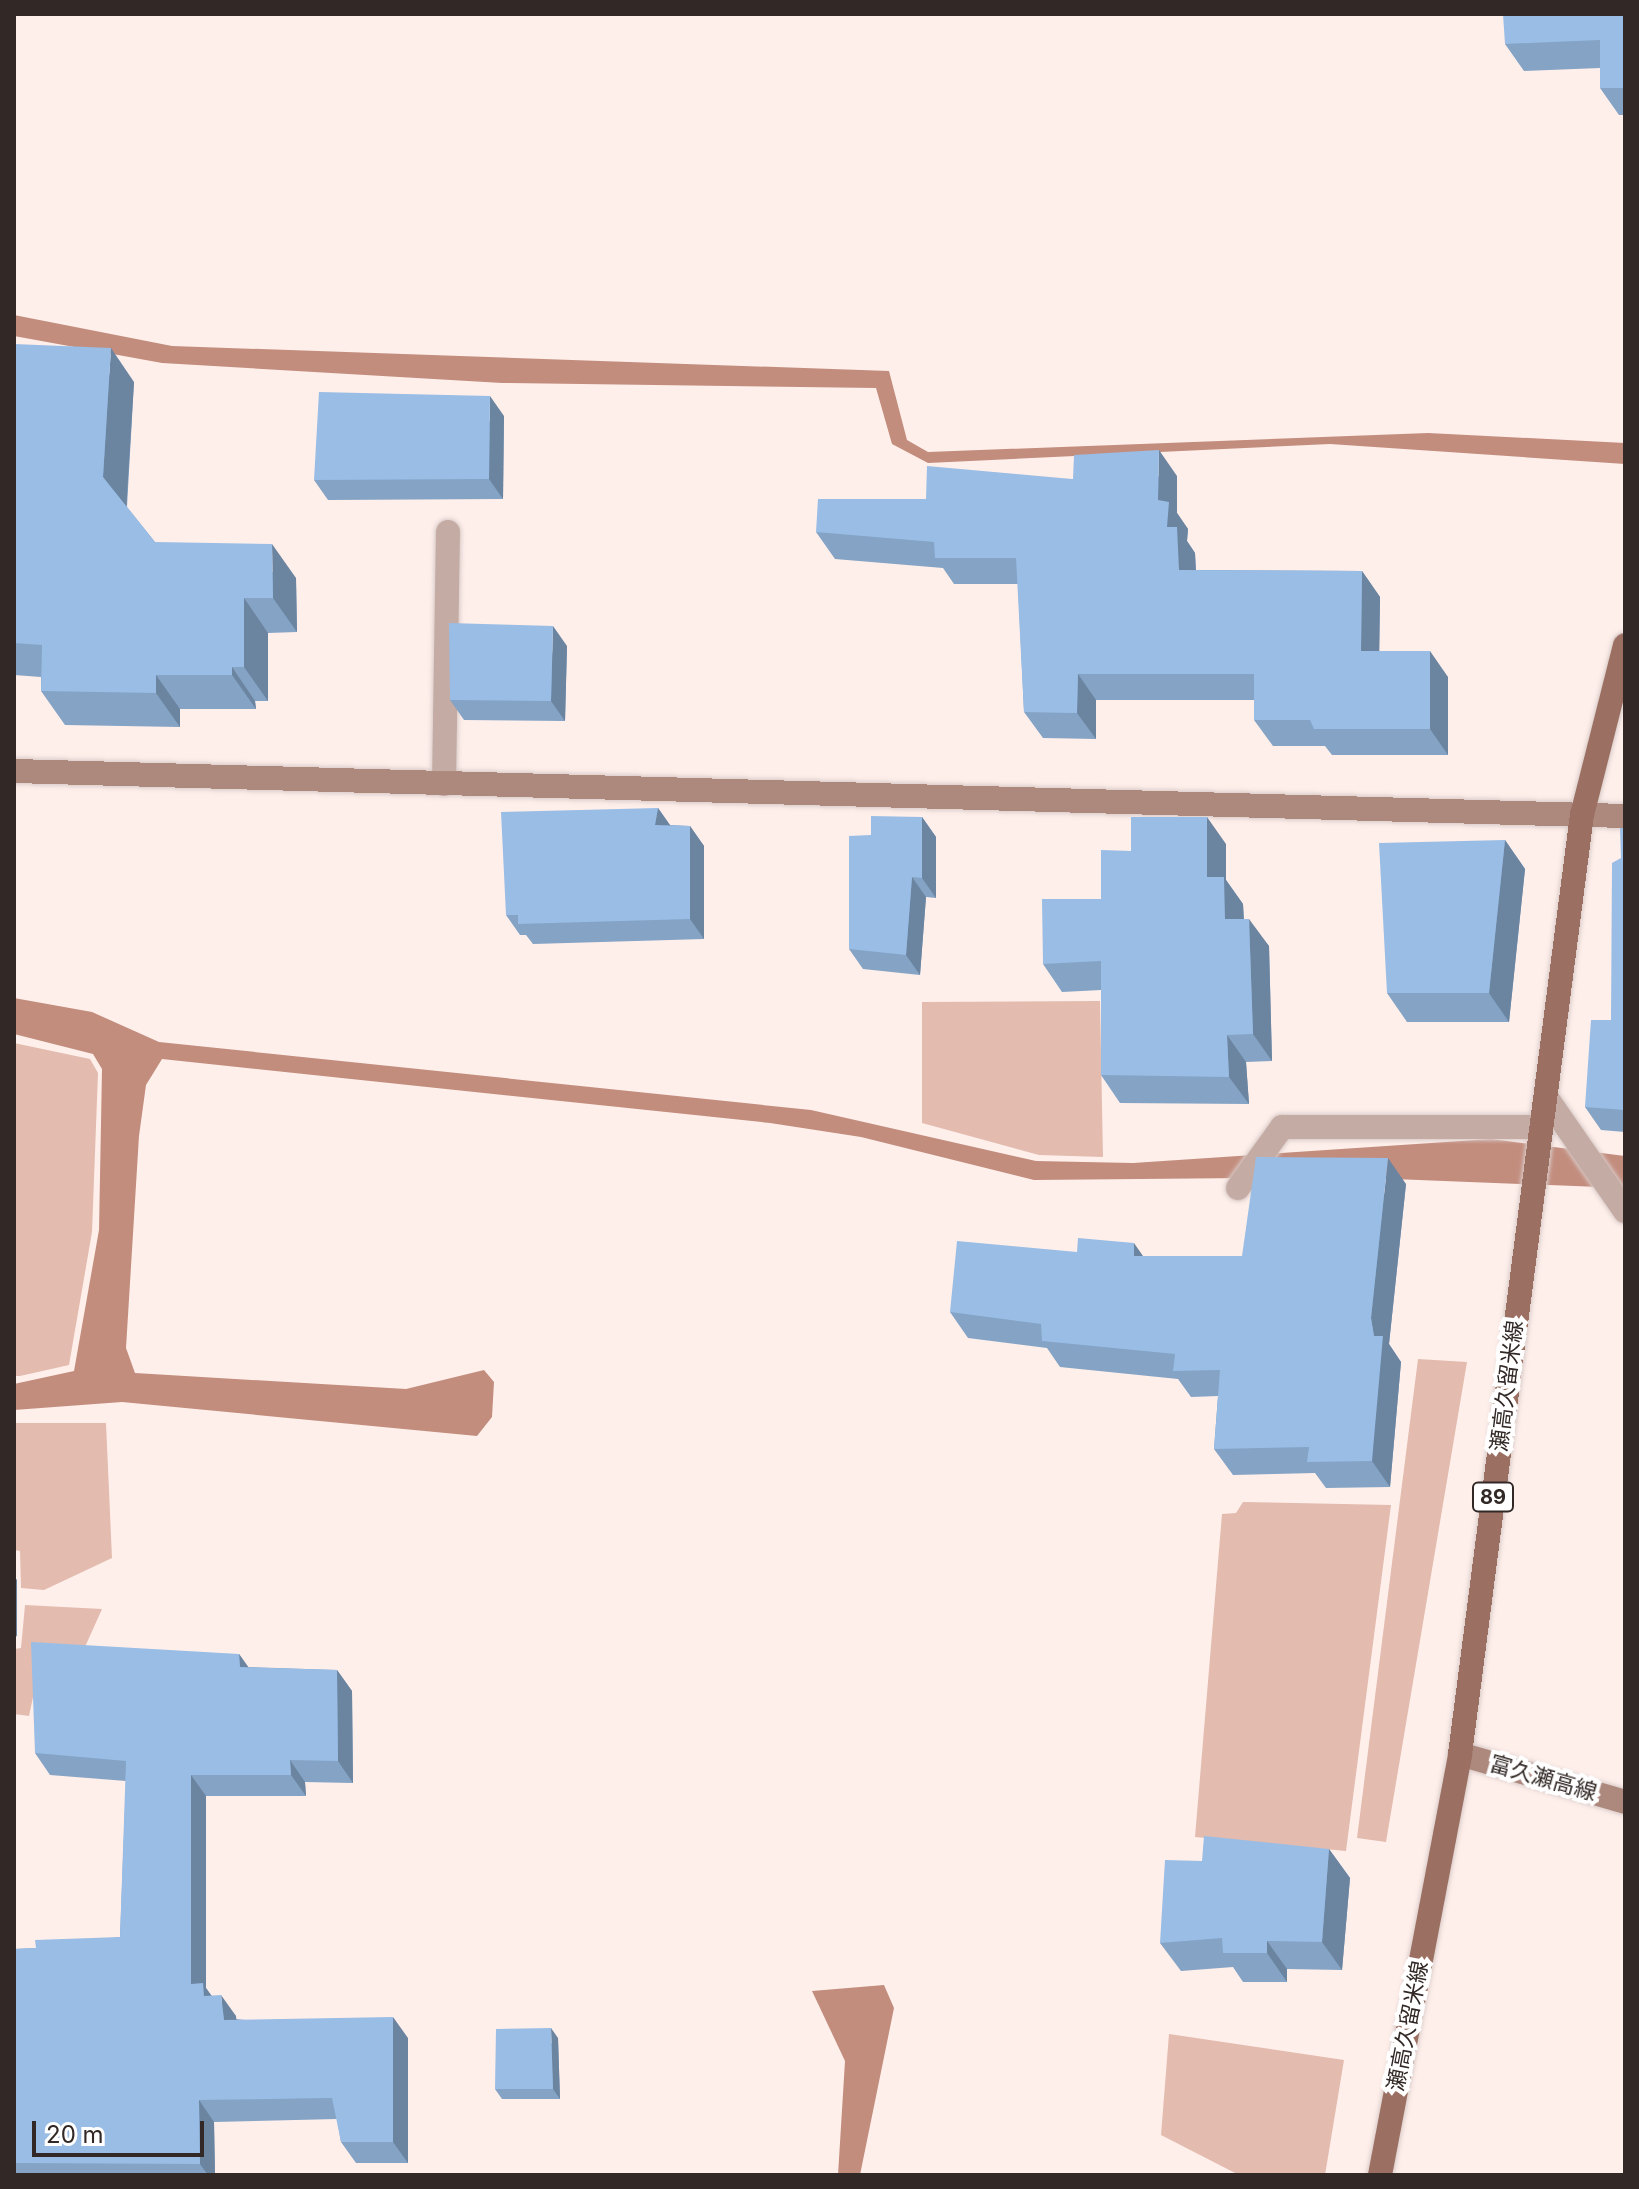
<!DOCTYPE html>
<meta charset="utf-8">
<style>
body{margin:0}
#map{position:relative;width:1639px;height:2189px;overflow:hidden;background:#feefeb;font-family:Inter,"Noto Sans JP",sans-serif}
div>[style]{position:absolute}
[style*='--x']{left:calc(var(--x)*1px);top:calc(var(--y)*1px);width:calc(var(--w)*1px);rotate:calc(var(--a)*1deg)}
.green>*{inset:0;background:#e3bbaf}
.water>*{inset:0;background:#c38d7e}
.roads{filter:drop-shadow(0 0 2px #d9cbc8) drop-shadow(0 0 2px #d9cbc8)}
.lane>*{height:24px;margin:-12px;padding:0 12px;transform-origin:12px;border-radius:12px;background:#c4aba4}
.street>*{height:24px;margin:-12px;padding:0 12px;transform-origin:12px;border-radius:12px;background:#c4aba4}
.secondary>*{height:24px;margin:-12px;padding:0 12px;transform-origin:12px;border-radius:12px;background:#ac887d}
.primary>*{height:24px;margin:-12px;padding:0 12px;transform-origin:12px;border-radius:12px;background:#9b6f62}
.wall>*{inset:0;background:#84a3c5}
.shaded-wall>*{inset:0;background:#6b84a0}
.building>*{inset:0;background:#99bde5}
span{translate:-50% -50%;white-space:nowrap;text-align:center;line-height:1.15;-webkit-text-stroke:8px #fff;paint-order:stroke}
.shield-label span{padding:2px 6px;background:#fff;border:2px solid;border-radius:6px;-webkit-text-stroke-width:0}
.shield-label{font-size:20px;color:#322926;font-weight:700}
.street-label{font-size:22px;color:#322926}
.frame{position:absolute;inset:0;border:16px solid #322926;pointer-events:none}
.scale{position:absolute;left:32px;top:2121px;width:172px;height:36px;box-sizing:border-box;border:4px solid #322926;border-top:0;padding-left:10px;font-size:24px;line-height:28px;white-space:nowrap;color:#322926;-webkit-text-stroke:6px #fff;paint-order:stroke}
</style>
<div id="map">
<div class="green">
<div style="clip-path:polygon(1100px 1001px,1103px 1157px,1039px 1155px,922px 1123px,922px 1002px)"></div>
<div style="clip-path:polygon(14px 1043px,90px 1059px,98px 1073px,92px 1232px,69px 1365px,20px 1376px,14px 1376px)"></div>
<div style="clip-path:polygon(1418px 1359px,1467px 1362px,1386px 1842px,1357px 1838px)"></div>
<div style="clip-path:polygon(14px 1423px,106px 1423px,112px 1558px,44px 1590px,21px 1588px,20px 1551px,14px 1550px)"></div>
<div style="clip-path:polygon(1243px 1502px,1391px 1505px,1346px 1851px,1195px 1837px,1222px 1514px,1236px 1513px)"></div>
<div style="clip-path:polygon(25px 1605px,102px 1609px,80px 1658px,39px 1669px,29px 1716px,14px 1714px,14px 1649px,21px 1648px)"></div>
<div style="clip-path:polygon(1169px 2034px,1344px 2060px,1325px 2175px,1239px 2175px,1161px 2135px)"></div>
</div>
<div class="water">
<div style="clip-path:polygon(14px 315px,172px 346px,889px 371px,907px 440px,928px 452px,1428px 433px,1625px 443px,1625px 464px,1330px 444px,928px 463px,892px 444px,876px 388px,502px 383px,162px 363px,14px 336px)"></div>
<div style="clip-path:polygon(14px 998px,92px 1012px,159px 1042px,811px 1110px,1036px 1161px,1133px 1163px,1491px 1139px,1625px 1156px,1625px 1188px,1343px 1177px,1034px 1180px,861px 1137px,770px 1123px,162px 1059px,146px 1085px,139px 1136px,126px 1348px,135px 1373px,406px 1389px,484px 1370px,494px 1382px,492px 1417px,477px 1436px,122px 1402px,14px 1410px,14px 1384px,74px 1371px,99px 1230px,102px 1069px,93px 1054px,14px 1034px)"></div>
<div style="clip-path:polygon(884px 1985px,894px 2008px,860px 2175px,838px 2175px,845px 2061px,812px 1991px)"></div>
</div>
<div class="roads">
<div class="lane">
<div style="--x:1546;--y:1097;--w:139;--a:55.3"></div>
<div style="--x:1238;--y:1188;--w:75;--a:-54.2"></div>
<div style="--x:1282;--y:1127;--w:258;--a:0"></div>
</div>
<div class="street">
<div style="--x:444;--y:784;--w:252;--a:-89.1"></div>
</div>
<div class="secondary">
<div style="--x:14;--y:771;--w:1612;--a:1.6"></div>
<div style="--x:1460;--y:1754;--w:172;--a:16.2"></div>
</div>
<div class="primary">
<div style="--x:1380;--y:2175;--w:429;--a:-79.2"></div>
<div style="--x:1460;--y:1754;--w:947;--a:-82.6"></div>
<div style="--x:1582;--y:815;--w:175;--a:-75.8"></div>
</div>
</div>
<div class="wall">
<div style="clip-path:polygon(1625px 14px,1625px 115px,1619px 115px,1600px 88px,1600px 68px,1524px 71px,1505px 44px)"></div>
<div style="clip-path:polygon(14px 344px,134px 382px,127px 507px,155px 542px,296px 578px,297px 632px,268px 633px,268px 701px,255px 701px,256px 709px,180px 709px,180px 727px,65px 725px,41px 691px,41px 677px,14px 675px)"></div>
<div style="clip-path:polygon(504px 416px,503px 499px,328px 500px,314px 480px)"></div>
<div style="clip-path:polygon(1177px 476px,1177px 513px,1188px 529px,1187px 541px,1195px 553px,1196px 570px,1362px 571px,1380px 597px,1379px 651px,1448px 677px,1448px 755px,1332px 755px,1325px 746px,1273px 746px,1254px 720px,1254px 700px,1096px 700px,1096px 739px,1043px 738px,1024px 712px,1018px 584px,954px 584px,943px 568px,835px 559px,816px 532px,926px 499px,1073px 479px)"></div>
<div style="clip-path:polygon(567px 646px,565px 721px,464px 720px,450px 700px)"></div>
<div style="clip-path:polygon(658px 808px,670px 825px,690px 826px,704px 846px,704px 939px,533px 944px,526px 935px,520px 935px,506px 915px)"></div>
<div style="clip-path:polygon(922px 817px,936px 837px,936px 898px,926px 897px,920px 975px,863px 969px,849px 949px,871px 835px)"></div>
<div style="clip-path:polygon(1625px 828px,1625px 1132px,1601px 1130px,1585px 1107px,1611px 1020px,1621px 858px)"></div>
<div style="clip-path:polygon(1505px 840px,1525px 869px,1509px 1022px,1407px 1022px,1387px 993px)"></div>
<div style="clip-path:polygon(1226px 844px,1226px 880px,1243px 904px,1244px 919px,1269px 946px,1272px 1061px,1246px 1062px,1249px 1104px,1120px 1103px,1101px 1075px,1101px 990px,1062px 992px,1043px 964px,1101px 899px,1131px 851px)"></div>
<div style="clip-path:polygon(1406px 1184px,1389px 1344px,1401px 1362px,1390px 1487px,1326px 1488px,1315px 1473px,1233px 1475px,1214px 1449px,1218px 1396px,1191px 1397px,1178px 1379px,1060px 1367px,1047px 1348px,968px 1338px,950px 1312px,1077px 1252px,1143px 1256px,1242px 1256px)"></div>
<div style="clip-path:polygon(239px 1654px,248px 1667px,337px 1670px,352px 1691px,353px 1783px,305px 1782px,306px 1796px,206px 1796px,206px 1988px,211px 1995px,236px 2016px,236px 2019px,408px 2038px,408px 2163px,356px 2163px,341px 2142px,337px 2119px,214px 2122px,215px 2175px,14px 2175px,14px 1949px,36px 1948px,120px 1937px,126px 1781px,50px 1775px,35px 1753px)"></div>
<div style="clip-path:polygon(1329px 1849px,1350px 1878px,1342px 1970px,1287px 1969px,1287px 1982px,1243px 1982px,1233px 1967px,1181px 1971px,1160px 1943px,1202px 1861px)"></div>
<div style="clip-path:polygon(558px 2038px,560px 2099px,502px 2099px,495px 2089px)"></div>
</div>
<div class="shaded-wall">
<div style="clip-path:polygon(111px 348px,134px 382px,126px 512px,103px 477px)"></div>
<div style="clip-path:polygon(490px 396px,504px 416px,503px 499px,489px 479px)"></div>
<div style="clip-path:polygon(1159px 450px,1177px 476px,1177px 513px,1188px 529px,1187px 541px,1195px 553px,1197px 596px,1179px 570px,1158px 500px)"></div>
<div style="clip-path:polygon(272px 544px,296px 578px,297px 632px,273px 598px)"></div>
<div style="clip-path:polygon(1362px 571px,1380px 597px,1379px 677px,1361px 651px)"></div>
<div style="clip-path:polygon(244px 598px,268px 633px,268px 701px,244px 667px)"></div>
<div style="clip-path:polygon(553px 626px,567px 646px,565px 721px,551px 701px)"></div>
<div style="clip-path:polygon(1430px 651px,1448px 677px,1448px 755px,1430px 729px)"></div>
<div style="clip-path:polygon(232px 667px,255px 701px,256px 709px,232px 675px)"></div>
<div style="clip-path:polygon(1078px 674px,1096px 700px,1096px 739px,1077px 713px)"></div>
<div style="clip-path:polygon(156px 675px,180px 709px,180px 727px,156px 693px)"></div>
<div style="clip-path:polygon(658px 808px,672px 828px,655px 825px)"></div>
<div style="clip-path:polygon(922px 817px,936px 837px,936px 898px,922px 878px)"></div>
<div style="clip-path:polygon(1207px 817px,1226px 844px,1226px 880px,1243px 904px,1245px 946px,1225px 919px,1207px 877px)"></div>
<div style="clip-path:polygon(690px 826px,704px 846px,704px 939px,690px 919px)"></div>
<div style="clip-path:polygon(1505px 840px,1525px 869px,1509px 1022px,1489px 993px)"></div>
<div style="clip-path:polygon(912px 877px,926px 897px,920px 975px,906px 955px)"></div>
<div style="clip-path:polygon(1249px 919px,1269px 946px,1272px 1061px,1253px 1034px)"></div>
<div style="clip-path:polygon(1227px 1035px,1246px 1062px,1249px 1104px,1229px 1077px)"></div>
<div style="clip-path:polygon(1388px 1158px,1406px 1184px,1389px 1344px,1401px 1362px,1390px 1487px,1372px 1461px,1374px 1336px,1371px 1318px)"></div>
<div style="clip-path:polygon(1134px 1243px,1152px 1269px,1134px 1256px)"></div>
<div style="clip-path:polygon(14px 1576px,17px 1580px,17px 1637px,14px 1632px)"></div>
<div style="clip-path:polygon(239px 1654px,254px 1675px,240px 1667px)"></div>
<div style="clip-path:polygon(337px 1670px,352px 1691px,353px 1783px,338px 1761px)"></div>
<div style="clip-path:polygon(290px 1760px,305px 1782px,306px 1796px,291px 1775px)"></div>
<div style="clip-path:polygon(191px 1775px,206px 1796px,206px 1988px,218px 2005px,219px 2017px,191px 1984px)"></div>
<div style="clip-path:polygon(1329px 1849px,1350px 1878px,1342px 1970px,1322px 1942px)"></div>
<div style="clip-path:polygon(1267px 1941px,1287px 1969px,1287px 1982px,1267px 1953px)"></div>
<div style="clip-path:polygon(221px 1995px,236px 2016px,239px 2041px,224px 2020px)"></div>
<div style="clip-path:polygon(393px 2017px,408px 2038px,408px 2163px,393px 2142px)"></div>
<div style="clip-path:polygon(551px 2028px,558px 2038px,560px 2099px,553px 2089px)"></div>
<div style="clip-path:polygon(199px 2100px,214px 2122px,215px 2175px,208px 2175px,200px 2164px)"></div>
</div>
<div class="building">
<div style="clip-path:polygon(1503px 14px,1625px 14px,1625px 88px,1600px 88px,1600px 40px,1505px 44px)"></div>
<div style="clip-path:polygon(14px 344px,111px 348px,103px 477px,155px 542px,272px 544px,273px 598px,244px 598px,244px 667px,232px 667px,232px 675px,156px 675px,156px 693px,41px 691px,42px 645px,14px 643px)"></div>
<div style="clip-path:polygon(319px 392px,490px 396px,489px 479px,314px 480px)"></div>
<div style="clip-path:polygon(1159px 450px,1158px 500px,1169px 502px,1167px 527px,1177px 527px,1179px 570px,1362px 571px,1361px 651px,1430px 651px,1430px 729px,1314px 729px,1310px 720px,1254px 720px,1254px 674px,1078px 674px,1077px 713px,1024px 712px,1016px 558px,935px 558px,934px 542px,816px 532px,818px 499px,926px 499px,927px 466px,1073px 479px,1074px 455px)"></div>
<div style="clip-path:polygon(449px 623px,553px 626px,551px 701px,450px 700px)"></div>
<div style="clip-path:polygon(658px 808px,655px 825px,690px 826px,690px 919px,518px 924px,518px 915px,506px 915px,501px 812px)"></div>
<div style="clip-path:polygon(871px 816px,922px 817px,922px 878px,912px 877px,906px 955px,849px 949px,849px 836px,871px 835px)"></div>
<div style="clip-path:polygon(1131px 817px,1207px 817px,1207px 877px,1224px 877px,1225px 919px,1249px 919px,1253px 1034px,1227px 1035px,1229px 1077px,1101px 1075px,1101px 961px,1043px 964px,1042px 899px,1101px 899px,1101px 850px,1131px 851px)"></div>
<div style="clip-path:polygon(1620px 828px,1625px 828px,1625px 1110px,1585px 1107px,1591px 1020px,1611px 1020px,1612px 863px,1621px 858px)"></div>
<div style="clip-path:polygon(1505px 840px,1489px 993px,1387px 993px,1379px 843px)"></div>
<div style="clip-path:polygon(1256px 1157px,1388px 1158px,1371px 1318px,1374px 1336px,1383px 1336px,1372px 1461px,1307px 1462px,1309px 1447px,1214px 1449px,1220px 1370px,1173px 1371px,1175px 1354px,1042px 1341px,1041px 1324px,950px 1312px,957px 1241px,1077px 1252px,1078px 1238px,1134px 1243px,1134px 1256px,1242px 1256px)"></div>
<div style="clip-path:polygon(31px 1642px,239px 1654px,240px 1667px,337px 1670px,338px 1761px,290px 1760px,291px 1775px,191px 1775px,191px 1984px,203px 1983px,204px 1996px,221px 1995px,224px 2020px,393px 2017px,393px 2142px,341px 2142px,332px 2098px,199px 2100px,200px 2164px,14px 2163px,14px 1949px,36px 1948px,35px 1940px,120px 1937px,126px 1761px,35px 1753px)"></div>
<div style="clip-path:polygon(1204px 1836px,1329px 1849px,1322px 1942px,1267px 1941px,1267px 1953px,1223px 1953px,1222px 1938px,1160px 1943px,1165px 1860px,1202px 1861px)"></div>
<div style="clip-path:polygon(551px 2028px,553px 2089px,495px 2089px,496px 2029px)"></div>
</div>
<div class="shield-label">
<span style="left:1493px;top:1497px">89</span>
</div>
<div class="street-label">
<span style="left:1507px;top:1386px;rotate:-83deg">瀬高久留米線</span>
<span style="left:1543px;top:1778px;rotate:16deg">富久瀬高線</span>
<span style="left:1408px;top:2026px;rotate:-79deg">瀬高久留米線</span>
</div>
<div class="frame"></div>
<div class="scale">20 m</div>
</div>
